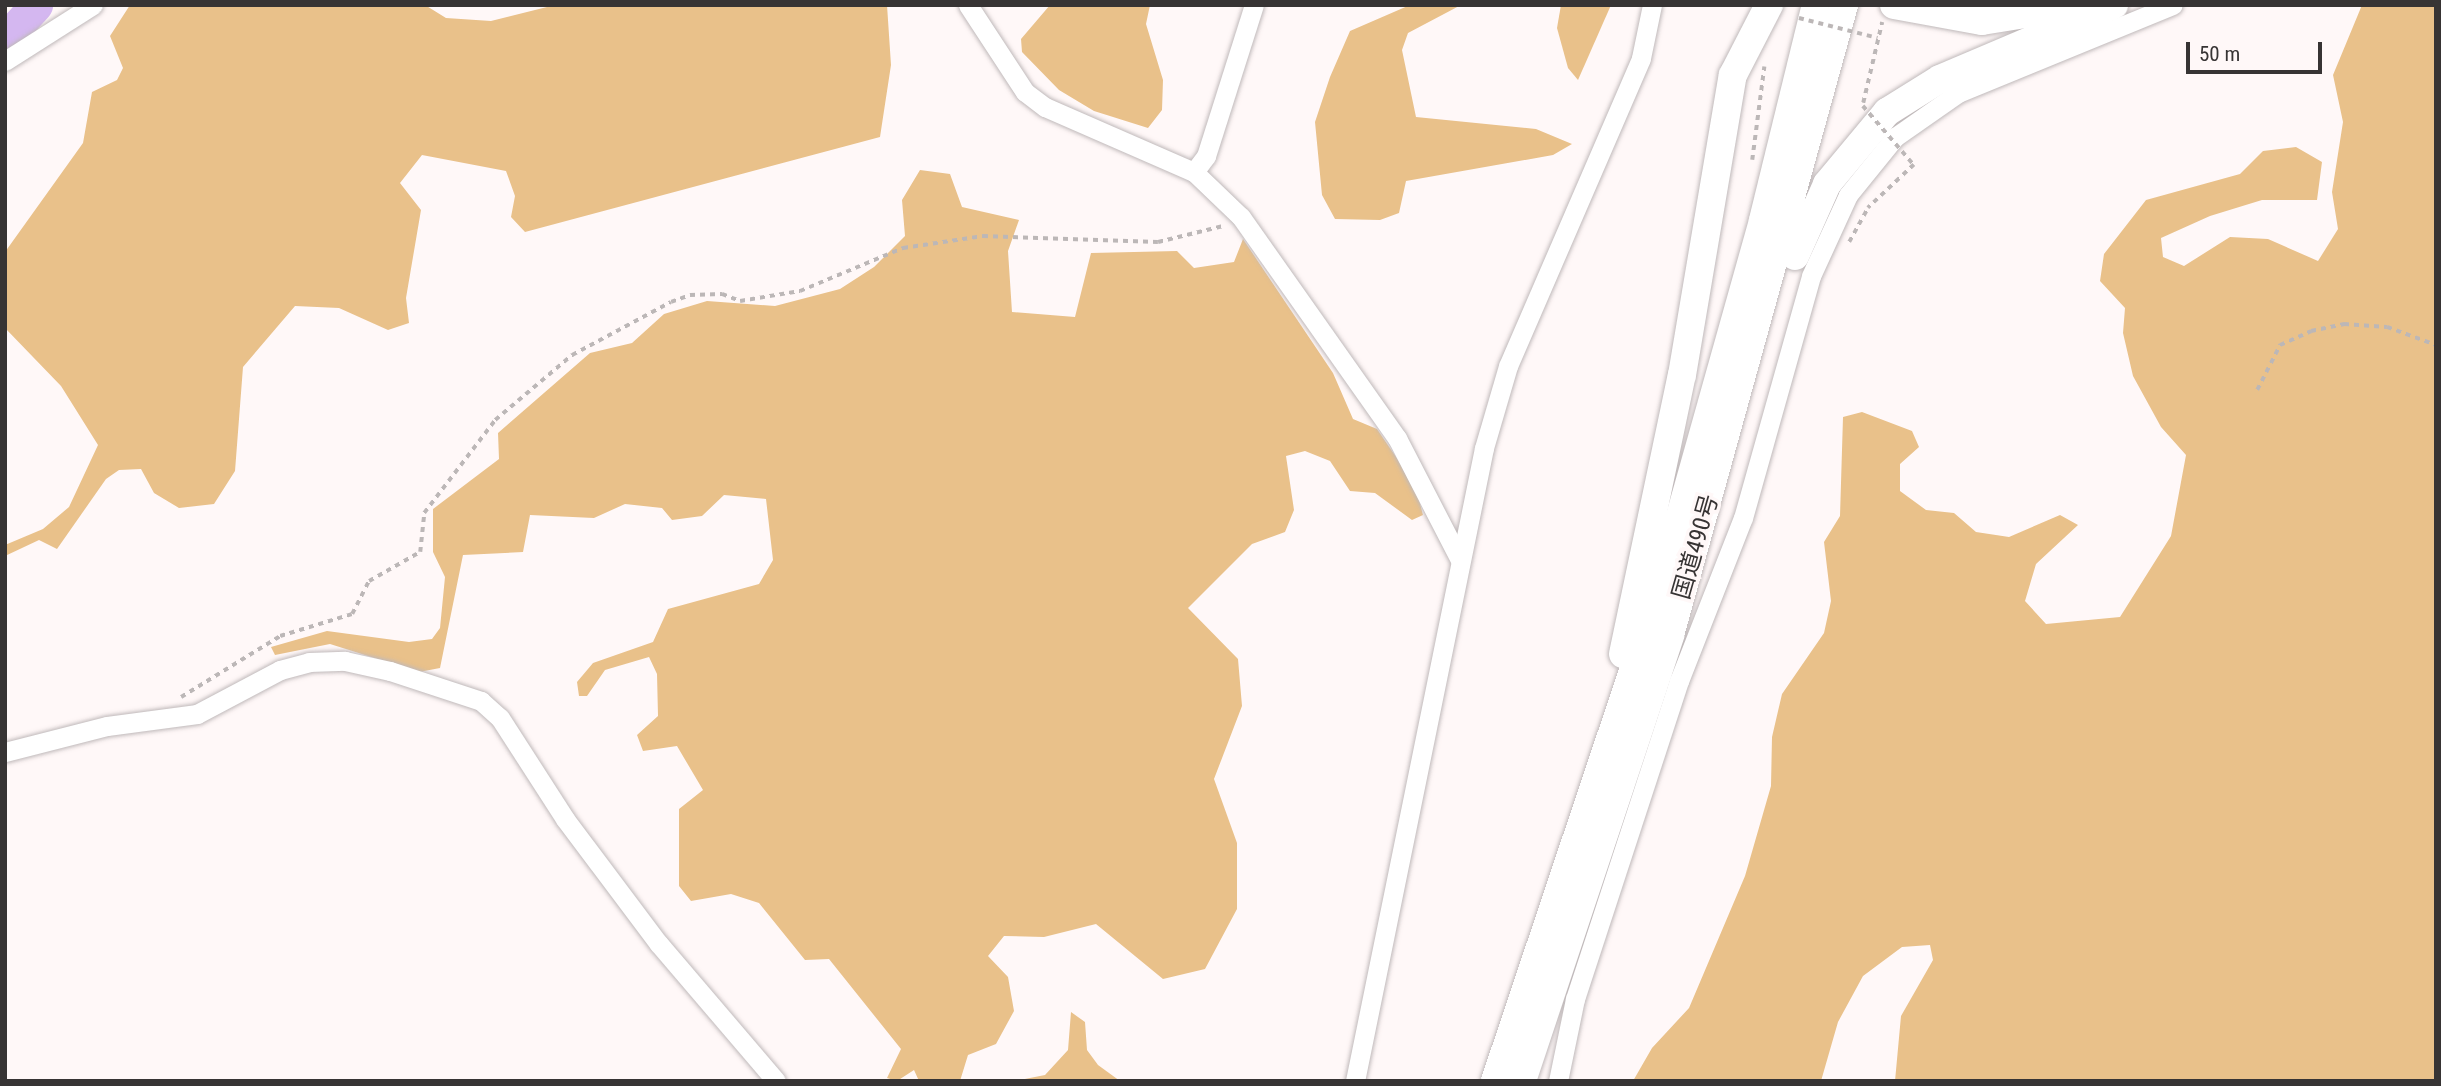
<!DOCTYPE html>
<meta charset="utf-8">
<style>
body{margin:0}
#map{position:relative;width:2441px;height:1086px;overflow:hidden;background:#fff8f8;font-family:"Roboto Condensed","Noto Sans JP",sans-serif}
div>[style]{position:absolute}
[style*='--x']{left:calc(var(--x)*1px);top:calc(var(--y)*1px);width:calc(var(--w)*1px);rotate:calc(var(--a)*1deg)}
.forest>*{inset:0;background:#e9c18a}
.river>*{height:33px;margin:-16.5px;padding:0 16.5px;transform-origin:16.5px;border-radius:16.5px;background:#d4b7f0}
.path>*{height:3.5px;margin-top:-1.75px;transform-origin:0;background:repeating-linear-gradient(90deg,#bcb7b7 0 5px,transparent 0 10px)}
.roads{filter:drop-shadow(0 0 2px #c0b9ba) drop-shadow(0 0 2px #c0b9ba)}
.minor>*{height:19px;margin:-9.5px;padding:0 9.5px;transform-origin:9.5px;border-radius:9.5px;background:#fff}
.highway>*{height:28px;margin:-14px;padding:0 14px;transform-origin:14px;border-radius:14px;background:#fff}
.path-bridge>*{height:3.5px;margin-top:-1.75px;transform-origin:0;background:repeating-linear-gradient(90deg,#bcb7b7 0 5px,transparent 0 10px)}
span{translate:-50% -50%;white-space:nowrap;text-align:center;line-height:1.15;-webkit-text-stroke:7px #fff8f8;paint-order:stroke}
.street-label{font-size:24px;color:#373434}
.frame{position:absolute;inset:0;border:7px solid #373434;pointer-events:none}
.scale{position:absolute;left:2186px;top:42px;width:136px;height:32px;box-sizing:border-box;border:4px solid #373434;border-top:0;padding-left:9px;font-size:21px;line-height:24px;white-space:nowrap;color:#373434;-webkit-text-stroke:5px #fff8f8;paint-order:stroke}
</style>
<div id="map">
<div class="forest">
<div style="clip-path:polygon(130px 5px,425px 5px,446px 18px,491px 21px,555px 5px,887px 5px,891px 65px,880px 137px,525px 232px,511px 217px,515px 196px,506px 171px,422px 155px,400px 183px,421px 210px,406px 298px,409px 323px,388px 330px,339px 308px,295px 306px,243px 367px,235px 471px,214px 504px,179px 508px,154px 493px,141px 469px,119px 470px,106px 479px,57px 549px,39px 540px,5px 556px,5px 545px,43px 529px,69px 507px,98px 445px,61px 386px,5px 328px,5px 252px,83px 143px,92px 92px,117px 80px,123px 68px,110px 36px)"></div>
<div style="clip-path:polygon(1050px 5px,1150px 5px,1146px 24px,1163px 80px,1162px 110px,1148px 128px,1094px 111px,1059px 90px,1022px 52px,1021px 39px)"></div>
<div style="clip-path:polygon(1410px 5px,1461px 5px,1408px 33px,1402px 50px,1416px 117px,1536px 129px,1572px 144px,1553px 155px,1406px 181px,1399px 213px,1380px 220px,1335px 219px,1322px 195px,1315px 122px,1330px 77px,1350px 31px)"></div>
<div style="clip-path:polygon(1561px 5px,1611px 5px,1578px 80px,1568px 68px,1557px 28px)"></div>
<div style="clip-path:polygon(2362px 5px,2436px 5px,2436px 1081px,1895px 1081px,1901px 1016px,1933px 960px,1930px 945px,1902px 947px,1863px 976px,1838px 1022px,1821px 1081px,1633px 1081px,1652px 1048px,1689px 1008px,1745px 876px,1771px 786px,1772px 737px,1782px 694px,1824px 633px,1831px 601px,1824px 542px,1840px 516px,1843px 417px,1862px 412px,1912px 431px,1919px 447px,1900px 464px,1900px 491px,1926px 510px,1954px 513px,1976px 532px,2009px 537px,2060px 515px,2078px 525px,2036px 564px,2025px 601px,2046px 624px,2120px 617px,2171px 536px,2186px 455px,2161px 427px,2133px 376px,2123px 333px,2125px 308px,2100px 281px,2104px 254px,2146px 200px,2240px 174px,2263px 151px,2296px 147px,2322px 162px,2317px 200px,2262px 200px,2210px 216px,2161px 238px,2163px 257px,2184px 266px,2230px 237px,2268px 239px,2318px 261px,2338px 229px,2332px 192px,2343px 122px,2333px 75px)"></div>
<div style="clip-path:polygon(920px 170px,950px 174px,962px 207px,1019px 220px,1008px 251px,1012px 312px,1075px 317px,1091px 253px,1177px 251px,1194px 268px,1234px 262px,1243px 239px,1333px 373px,1353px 419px,1377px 429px,1415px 485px,1423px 515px,1412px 520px,1375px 493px,1350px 491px,1330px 461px,1305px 451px,1286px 456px,1294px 510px,1285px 532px,1252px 544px,1188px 608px,1238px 659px,1242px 706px,1214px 779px,1237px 843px,1237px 909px,1205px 969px,1163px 979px,1096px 924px,1044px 937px,1004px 936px,988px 956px,1008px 977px,1014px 1011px,996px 1044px,968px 1055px,960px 1081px,919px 1081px,914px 1070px,897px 1081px,887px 1078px,901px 1049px,829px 959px,805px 960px,759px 903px,731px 894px,691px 901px,679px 886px,679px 809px,703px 790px,677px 746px,643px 751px,637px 735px,658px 716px,657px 674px,649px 657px,605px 670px,587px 696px,579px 696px,577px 682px,593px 663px,653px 642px,668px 609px,759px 584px,773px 560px,766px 499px,724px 495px,702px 516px,672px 520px,662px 508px,625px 504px,594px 518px,530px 515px,523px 552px,463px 555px,440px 668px,419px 672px,330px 644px,275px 655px,271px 647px,327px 631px,409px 642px,432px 639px,440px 628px,445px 577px,433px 552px,433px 509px,499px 459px,498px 433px,590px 353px,632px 343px,664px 314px,707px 301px,775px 306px,840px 289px,874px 267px,905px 236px,902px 200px)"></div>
<div style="clip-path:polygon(1071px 1012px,1085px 1022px,1087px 1050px,1098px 1065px,1120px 1081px,1015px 1081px,1045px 1075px,1068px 1050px)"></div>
</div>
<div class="river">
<div style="--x:8;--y:36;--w:42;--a:-47.9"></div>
</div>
<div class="path">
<div style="--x:1863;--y:103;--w:83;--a:-76.8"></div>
<div style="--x:1752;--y:160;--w:94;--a:-82.6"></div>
<div style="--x:1849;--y:242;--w:39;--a:-61"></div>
<div style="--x:2257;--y:390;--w:51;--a:-62.9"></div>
<div style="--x:2280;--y:345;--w:34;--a:-24"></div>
<div style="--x:2311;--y:331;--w:34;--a:-12"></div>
<div style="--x:2344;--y:324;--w:43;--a:4"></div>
<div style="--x:2387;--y:327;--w:52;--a:20.2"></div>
<div style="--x:181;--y:697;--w:116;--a:-31.6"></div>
<div style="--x:280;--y:636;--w:75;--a:-17"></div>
<div style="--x:352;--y:614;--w:37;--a:-63"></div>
<div style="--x:369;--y:581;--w:59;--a:-29.6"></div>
<div style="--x:420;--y:552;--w:39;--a:-84"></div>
<div style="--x:424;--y:513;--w:117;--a:-52.6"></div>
<div style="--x:495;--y:420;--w:101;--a:-40.2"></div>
<div style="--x:572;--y:355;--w:112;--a:-28.2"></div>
<div style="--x:671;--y:302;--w:20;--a:-20"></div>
<div style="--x:690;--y:295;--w:32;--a:-2"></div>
<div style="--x:722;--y:294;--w:19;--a:21"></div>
<div style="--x:740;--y:301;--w:61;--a:-9.5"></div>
<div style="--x:800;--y:291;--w:112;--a:-22.7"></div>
<div style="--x:903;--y:248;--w:81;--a:-8.5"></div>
<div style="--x:983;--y:236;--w:175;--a:2"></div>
<div style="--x:1158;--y:242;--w:67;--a:-13.8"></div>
</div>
<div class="roads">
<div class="minor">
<div style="--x:968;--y:5;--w:104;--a:56.8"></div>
<div style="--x:1025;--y:92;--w:25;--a:37"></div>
<div style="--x:1045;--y:107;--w:163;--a:23.6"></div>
<div style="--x:1194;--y:172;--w:65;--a:43.8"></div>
<div style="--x:1241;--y:217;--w:271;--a:54.8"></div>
<div style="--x:1397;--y:438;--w:137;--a:62.7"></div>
<div style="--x:5;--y:61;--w:104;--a:-32.5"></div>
<div style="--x:1194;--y:172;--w:20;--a:-53"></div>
<div style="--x:1206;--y:156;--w:158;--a:-72.4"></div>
<div style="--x:5;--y:752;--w:105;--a:-14.3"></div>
<div style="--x:107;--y:726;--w:91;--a:-7.6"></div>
<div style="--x:197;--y:714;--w:94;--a:-27.9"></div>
<div style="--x:280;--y:670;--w:30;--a:-15"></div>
<div style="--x:309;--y:662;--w:36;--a:-2"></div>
<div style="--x:345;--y:661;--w:46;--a:12.5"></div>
<div style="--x:390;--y:671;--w:96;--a:18.2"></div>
<div style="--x:481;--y:701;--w:25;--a:42"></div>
<div style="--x:500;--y:718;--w:120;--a:57.2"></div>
<div style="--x:565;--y:819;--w:156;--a:53.1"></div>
<div style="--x:659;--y:944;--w:180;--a:49.5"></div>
<div style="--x:1355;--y:1081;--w:646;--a:-78.48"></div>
<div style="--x:1484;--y:448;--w:85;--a:-73.7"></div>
<div style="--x:1508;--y:366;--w:335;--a:-66.6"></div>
<div style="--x:1641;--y:58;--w:54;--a:-78.3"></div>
<div style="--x:1558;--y:1081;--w:84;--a:-78.3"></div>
<div style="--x:1575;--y:999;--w:335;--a:-71.9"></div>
<div style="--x:1679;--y:681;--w:175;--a:-68.6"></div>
<div style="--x:1743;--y:518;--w:251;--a:-74.3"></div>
<div style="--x:1811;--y:276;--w:89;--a:-65.4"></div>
<div style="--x:1848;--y:195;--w:75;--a:-51"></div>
<div style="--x:1895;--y:137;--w:77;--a:-34.9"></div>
<div style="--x:1958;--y:93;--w:232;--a:-22.3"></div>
</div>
<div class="highway">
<div style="--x:1894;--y:5;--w:89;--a:10.3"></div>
<div style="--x:1982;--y:21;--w:94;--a:-9.2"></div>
<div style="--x:1795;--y:256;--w:79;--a:-66"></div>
<div style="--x:1827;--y:184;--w:94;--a:-50.2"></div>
<div style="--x:1887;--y:112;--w:62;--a:-31.9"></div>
<div style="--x:1940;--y:79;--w:189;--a:-23"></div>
<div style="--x:1623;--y:654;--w:285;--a:-78.1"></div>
<div style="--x:1682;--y:375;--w:304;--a:-80.4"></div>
<div style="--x:1733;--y:75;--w:79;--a:-62.8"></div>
<div style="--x:1495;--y:1081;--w:495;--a:-71.4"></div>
<div style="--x:1653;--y:612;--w:407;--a:-74.3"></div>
<div style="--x:1763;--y:220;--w:221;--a:-76.2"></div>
<div style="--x:1522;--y:1081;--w:470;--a:-71.6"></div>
<div style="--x:1670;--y:635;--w:654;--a:-74.56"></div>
</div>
</div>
<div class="path-bridge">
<div style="--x:1799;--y:18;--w:81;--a:14.2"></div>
<div style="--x:1863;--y:106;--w:78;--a:49.2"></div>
<div style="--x:1914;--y:165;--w:63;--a:136.9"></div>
</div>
<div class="street-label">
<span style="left:1696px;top:547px;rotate:-74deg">国道490号</span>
</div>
<div class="frame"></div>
<div class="scale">50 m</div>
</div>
